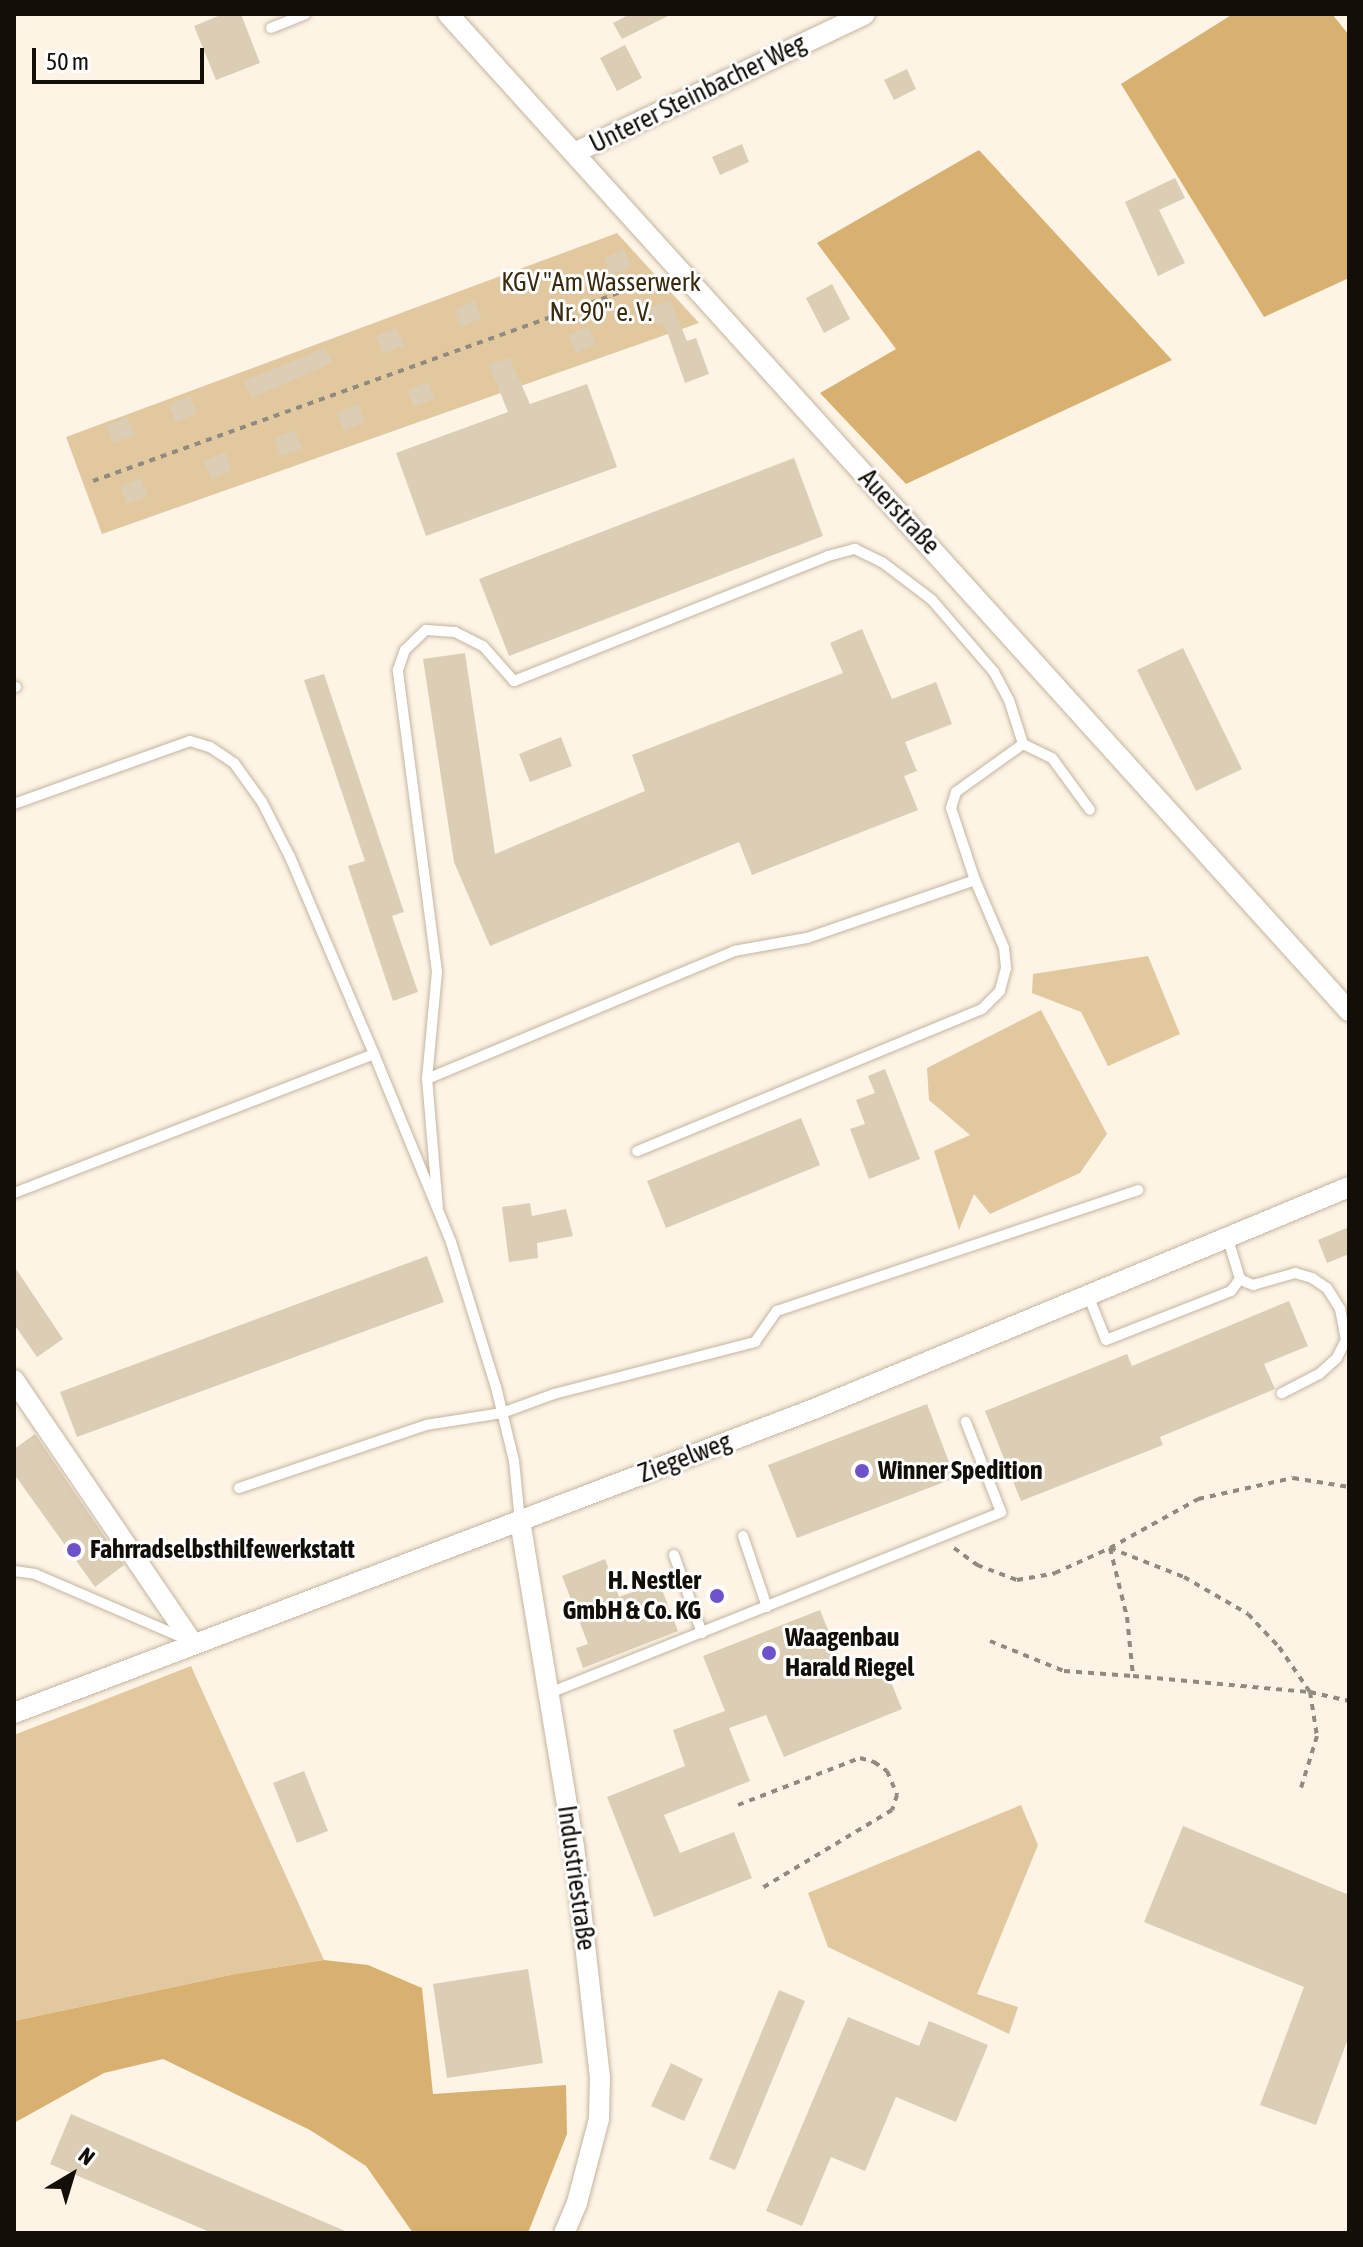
<!DOCTYPE html>
<meta charset="utf-8">
<style>
body{margin:0}
#map{position:relative;width:1363px;height:2247px;overflow:hidden;background:#fdf4e6;font-family:"Asap Condensed",sans-serif}
div>[style]{position:absolute}
[style*='--x']{left:calc(var(--x)*1px);top:calc(var(--y)*1px);width:calc(var(--w)*1px);rotate:calc(var(--a)*1deg)}
.green>*{inset:0;background:#e2c89e}
.forest>*{inset:0;background:#d8b171}
.building>*{inset:0;background:#dccdb5}
.path>*{height:4px;margin-top:-2px;transform-origin:0;background:repeating-linear-gradient(90deg,#918a7f 0 6px,transparent 0 12px)}
.roads{filter:drop-shadow(0 0 2px #c4b59f) drop-shadow(0 0 2px #c4b59f)}
.service>*{height:10px;margin:-5px;padding:0 5px;transform-origin:5px;border-radius:5px;background:#fff}
.minor>*{height:20px;margin:-10px;padding:0 10px;transform-origin:10px;border-radius:10px;background:#fff}
.dots>*{width:22px;height:22px;translate:-50% -50%;box-sizing:border-box;border:4px solid #fff;border-radius:50%}
span{translate:-50% -50%;white-space:nowrap;text-align:center;line-height:1.15;-webkit-text-stroke:6px #fff;paint-order:stroke}
.street-label{font-size:26px;color:#130e07}
.park-label{font-size:26px;color:#3b2b0e}
.poi-label{font-size:26px;color:#130e07;font-weight:700}
.left{translate:0 -50%;text-align:left}
.right{translate:-100% -50%;text-align:right}
.frame{position:absolute;inset:0;border:16px solid #130e07;pointer-events:none}
.north{position:absolute;left:32px;top:2135px;width:80px;height:80px;-webkit-text-stroke:6px #fff;paint-order:stroke;rotate:38deg;font-size:22px;font-weight:700;line-height:32px;text-align:center;color:#130e07}
.north::after{content:'';display:block;margin:auto;width:28px;height:36px;background:#130e07;clip-path:polygon(50% 0,100% 100%,50% 72%,0 100%)}
.scale{position:absolute;left:32px;top:48px;width:172px;height:36px;box-sizing:border-box;border:4px solid #130e07;border-top:0;padding-left:10px;font-size:24px;line-height:28px;white-space:nowrap;color:#130e07;-webkit-text-stroke:6px #fff;paint-order:stroke}
</style>
<div id="map">
<div class="green">
<div style="clip-path:polygon(617px 233px,699px 323px,102px 534px,66px 437px)"></div>
<div style="clip-path:polygon(1148px 956px,1180px 1034px,1108px 1066px,1081px 1012px,1032px 993px,1033px 974px)"></div>
<div style="clip-path:polygon(1041px 1010px,1107px 1134px,1080px 1173px,990px 1214px,974px 1194px,959px 1230px,934px 1151px,970px 1135px,929px 1100px,927px 1068px)"></div>
<div style="clip-path:polygon(191px 1666px,324px 1960px,235px 1974px,14px 2021px,14px 1735px)"></div>
<div style="clip-path:polygon(1021px 1805px,1038px 1845px,977px 1994px,1018px 2007px,1009px 2034px,828px 1947px,808px 1893px)"></div>
</div>
<div class="forest">
<div style="clip-path:polygon(1233px 14px,1332px 14px,1349px 35px,1349px 278px,1264px 317px,1121px 84px)"></div>
<div style="clip-path:polygon(979px 150px,1172px 360px,906px 484px,820px 393px,896px 349px,817px 243px)"></div>
<div style="clip-path:polygon(324px 1960px,368px 1965px,422px 1988px,433px 2094px,566px 2085px,567px 2134px,528px 2233px,413px 2233px,366px 2166px,310px 2130px,163px 2059px,104px 2073px,14px 2123px,14px 2021px,235px 1974px)"></div>
</div>
<div class="building">
<div style="clip-path:polygon(223px 14px,241px 14px,260px 63px,216px 80px,194px 26px)"></div>
<div style="clip-path:polygon(630px 14px,672px 14px,622px 39px,613px 23px)"></div>
<div style="clip-path:polygon(625px 45px,642px 78px,617px 91px,600px 58px)"></div>
<div style="clip-path:polygon(907px 69px,916px 89px,894px 100px,884px 80px)"></div>
<div style="clip-path:polygon(742px 144px,749px 162px,720px 175px,712px 157px)"></div>
<div style="clip-path:polygon(1175px 178px,1185px 198px,1159px 210px,1185px 263px,1158px 276px,1125px 202px)"></div>
<div style="clip-path:polygon(624px 249px,632px 267px,611px 275px,604px 258px)"></div>
<div style="clip-path:polygon(832px 284px,850px 319px,824px 333px,806px 298px)"></div>
<div style="clip-path:polygon(670px 300px,687px 341px,696px 338px,709px 374px,685px 383px,664px 323px,657px 326px,649px 309px)"></div>
<div style="clip-path:polygon(474px 301px,482px 318px,461px 327px,454px 310px)"></div>
<div style="clip-path:polygon(589px 327px,596px 344px,576px 353px,568px 335px)"></div>
<div style="clip-path:polygon(397px 328px,404px 345px,383px 354px,376px 336px)"></div>
<div style="clip-path:polygon(325px 348px,332px 363px,251px 398px,244px 381px)"></div>
<div style="clip-path:polygon(509px 357px,530px 404px,587px 384px,617px 467px,426px 536px,396px 453px,508px 412px,489px 365px)"></div>
<div style="clip-path:polygon(428px 382px,435px 399px,414px 407px,407px 390px)"></div>
<div style="clip-path:polygon(190px 396px,197px 413px,176px 422px,169px 405px)"></div>
<div style="clip-path:polygon(358px 404px,365px 422px,344px 431px,337px 413px)"></div>
<div style="clip-path:polygon(127px 417px,135px 435px,114px 443px,107px 426px)"></div>
<div style="clip-path:polygon(294px 430px,302px 448px,281px 456px,274px 439px)"></div>
<div style="clip-path:polygon(225px 452px,232px 470px,211px 479px,204px 461px)"></div>
<div style="clip-path:polygon(794px 458px,823px 536px,509px 656px,479px 579px)"></div>
<div style="clip-path:polygon(141px 478px,148px 496px,127px 504px,120px 487px)"></div>
<div style="clip-path:polygon(862px 629px,892px 699px,936px 682px,952px 724px,905px 742px,917px 771px,904px 776px,918px 810px,752px 875px,739px 842px,490px 946px,454px 862px,423px 659px,465px 653px,495px 854px,645px 791px,632px 755px,843px 673px,830px 643px)"></div>
<div style="clip-path:polygon(1183px 648px,1242px 769px,1196px 791px,1137px 670px)"></div>
<div style="clip-path:polygon(324px 674px,404px 912px,392px 916px,418px 992px,393px 1001px,348px 866px,365px 861px,304px 680px)"></div>
<div style="clip-path:polygon(561px 737px,572px 766px,530px 782px,519px 754px)"></div>
<div style="clip-path:polygon(885px 1069px,920px 1159px,869px 1179px,850px 1129px,865px 1124px,856px 1100px,875px 1093px,868px 1076px)"></div>
<div style="clip-path:polygon(801px 1118px,820px 1165px,666px 1228px,647px 1181px)"></div>
<div style="clip-path:polygon(530px 1203px,532px 1216px,566px 1209px,573px 1236px,537px 1243px,538px 1258px,509px 1262px,502px 1207px)"></div>
<div style="clip-path:polygon(1349px 1227px,1349px 1254px,1327px 1263px,1318px 1240px)"></div>
<div style="clip-path:polygon(427px 1256px,444px 1302px,77px 1437px,60px 1392px)"></div>
<div style="clip-path:polygon(14px 1266px,63px 1339px,37px 1357px,14px 1324px)"></div>
<div style="clip-path:polygon(1289px 1301px,1308px 1346px,1264px 1364px,1275px 1389px,1160px 1437px,1163px 1445px,1021px 1501px,985px 1411px,1127px 1354px,1132px 1366px)"></div>
<div style="clip-path:polygon(927px 1404px,955px 1478px,797px 1538px,768px 1465px)"></div>
<div style="clip-path:polygon(35px 1434px,124px 1565px,95px 1587px,14px 1474px,14px 1449px)"></div>
<div style="clip-path:polygon(605px 1559px,619px 1597px,659px 1582px,678px 1631px,583px 1668px,576px 1648px,588px 1644px,562px 1576px)"></div>
<div style="clip-path:polygon(820px 1610px,848px 1679px,884px 1665px,902px 1709px,784px 1757px,766px 1715px,729px 1728px,750px 1781px,664px 1815px,680px 1853px,734px 1832px,752px 1878px,654px 1917px,607px 1797px,685px 1766px,673px 1730px,725px 1711px,703px 1656px)"></div>
<div style="clip-path:polygon(304px 1771px,328px 1831px,297px 1843px,273px 1783px)"></div>
<div style="clip-path:polygon(1183px 1826px,1349px 1895px,1349px 2036px,1316px 2125px,1260px 2105px,1304px 1987px,1144px 1922px)"></div>
<div style="clip-path:polygon(528px 1969px,543px 2063px,447px 2078px,433px 1984px)"></div>
<div style="clip-path:polygon(779px 1990px,805px 2001px,735px 2170px,709px 2159px)"></div>
<div style="clip-path:polygon(848px 2017px,919px 2046px,929px 2021px,988px 2045px,956px 2122px,896px 2097px,865px 2171px,831px 2157px,802px 2226px,766px 2211px)"></div>
<div style="clip-path:polygon(671px 2063px,703px 2079px,684px 2121px,651px 2106px)"></div>
<div style="clip-path:polygon(71px 2114px,350px 2233px,212px 2233px,50px 2164px)"></div>
</div>
<div class="path">
<div style="--x:93;--y:481;--w:602;--a:-19.7"></div>
<div style="--x:954;--y:1548;--w:29;--a:36"></div>
<div style="--x:977;--y:1565;--w:43;--a:20.6"></div>
<div style="--x:1017;--y:1580;--w:39;--a:-10"></div>
<div style="--x:1055;--y:1573;--w:60;--a:-24.4"></div>
<div style="--x:1110;--y:1548;--w:101;--a:-29.1"></div>
<div style="--x:1198;--y:1499;--w:97;--a:-12.5"></div>
<div style="--x:1293;--y:1478;--w:57;--a:9.1"></div>
<div style="--x:1110;--y:1548;--w:79;--a:21.4"></div>
<div style="--x:1184;--y:1577;--w:74;--a:30"></div>
<div style="--x:1248;--y:1614;--w:45;--a:46.8"></div>
<div style="--x:1279;--y:1647;--w:55;--a:55.4"></div>
<div style="--x:1310;--y:1692;--w:45;--a:81"></div>
<div style="--x:1317;--y:1736;--w:54;--a:107.1"></div>
<div style="--x:1110;--y:1548;--w:71;--a:76.2"></div>
<div style="--x:1127;--y:1617;--w:59;--a:84.2"></div>
<div style="--x:1133;--y:1676;--w:178;--a:5.2"></div>
<div style="--x:1310;--y:1692;--w:40;--a:13"></div>
<div style="--x:990;--y:1641;--w:80;--a:22.1"></div>
<div style="--x:1064;--y:1671;--w:69;--a:4.1"></div>
<div style="--x:738;--y:1805;--w:131;--a:-21.1"></div>
<div style="--x:860;--y:1758;--w:15;--a:16"></div>
<div style="--x:874;--y:1762;--w:16;--a:35"></div>
<div style="--x:887;--y:1771;--w:26;--a:67"></div>
<div style="--x:897;--y:1795;--w:16;--a:108"></div>
<div style="--x:892;--y:1810;--w:152;--a:149"></div>
</div>
<div class="roads">
<div class="service">
<div style="--x:271;--y:28;--w:37;--a:-22"></div>
<div style="--x:14;--y:687;--w:2;--a:0"></div>
<div style="--x:1023;--y:744;--w:32;--a:26"></div>
<div style="--x:1052;--y:758;--w:64;--a:53.8"></div>
<div style="--x:14;--y:804;--w:187;--a:-19.7"></div>
<div style="--x:190;--y:741;--w:21;--a:17"></div>
<div style="--x:210;--y:747;--w:29;--a:34"></div>
<div style="--x:234;--y:763;--w:48;--a:54.3"></div>
<div style="--x:262;--y:802;--w:62;--a:63"></div>
<div style="--x:290;--y:857;--w:214;--a:66.9"></div>
<div style="--x:427;--y:1079;--w:333;--a:-22.6"></div>
<div style="--x:734;--y:951;--w:74;--a:-10.1"></div>
<div style="--x:807;--y:938;--w:178;--a:-19"></div>
<div style="--x:975;--y:880;--w:74;--a:66.9"></div>
<div style="--x:1004;--y:948;--w:20;--a:84"></div>
<div style="--x:1006;--y:968;--w:24;--a:105"></div>
<div style="--x:1000;--y:991;--w:25;--a:135"></div>
<div style="--x:982;--y:1009;--w:373;--a:157.6"></div>
<div style="--x:14;--y:1193;--w:386;--a:-21.1"></div>
<div style="--x:374;--y:1054;--w:203;--a:67.7"></div>
<div style="--x:451;--y:1242;--w:152;--a:72.8"></div>
<div style="--x:496;--y:1387;--w:76;--a:76.3"></div>
<div style="--x:514;--y:1461;--w:60;--a:84.3"></div>
<div style="--x:438;--y:1209;--w:130;--a:-94.8"></div>
<div style="--x:427;--y:1079;--w:107;--a:-84.7"></div>
<div style="--x:437;--y:972;--w:305;--a:-97.4"></div>
<div style="--x:398;--y:670;--w:21;--a:-71"></div>
<div style="--x:405;--y:650;--w:29;--a:-44"></div>
<div style="--x:426;--y:630;--w:29;--a:4"></div>
<div style="--x:455;--y:632;--w:31;--a:27"></div>
<div style="--x:483;--y:646;--w:47;--a:48.5"></div>
<div style="--x:514;--y:681;--w:338;--a:-21.7"></div>
<div style="--x:828;--y:556;--w:28;--a:-15"></div>
<div style="--x:855;--y:549;--w:30;--a:26"></div>
<div style="--x:882;--y:562;--w:63;--a:37.2"></div>
<div style="--x:932;--y:600;--w:95;--a:49.3"></div>
<div style="--x:994;--y:672;--w:32;--a:62"></div>
<div style="--x:1009;--y:700;--w:46;--a:72.3"></div>
<div style="--x:1023;--y:744;--w:82;--a:144.4"></div>
<div style="--x:956;--y:792;--w:17;--a:107"></div>
<div style="--x:951;--y:808;--w:76;--a:71.6"></div>
<div style="--x:1228;--y:1239;--w:42;--a:73.3"></div>
<div style="--x:1240;--y:1279;--w:7;--a:27"></div>
<div style="--x:1246;--y:1282;--w:8;--a:23"></div>
<div style="--x:1253;--y:1285;--w:44;--a:-15.9"></div>
<div style="--x:1295;--y:1273;--w:18;--a:16"></div>
<div style="--x:1312;--y:1278;--w:18;--a:34"></div>
<div style="--x:1327;--y:1288;--w:25;--a:58"></div>
<div style="--x:1340;--y:1309;--w:32;--a:79"></div>
<div style="--x:1346;--y:1340;--w:20;--a:117"></div>
<div style="--x:1337;--y:1358;--w:24;--a:138"></div>
<div style="--x:1319;--y:1374;--w:42;--a:152.8"></div>
<div style="--x:1088;--y:1295;--w:48;--a:68.2"></div>
<div style="--x:1106;--y:1340;--w:134;--a:-21.4"></div>
<div style="--x:1231;--y:1291;--w:15;--a:-53"></div>
<div style="--x:239;--y:1488;--w:197;--a:-18.6"></div>
<div style="--x:426;--y:1425;--w:77;--a:-9"></div>
<div style="--x:502;--y:1413;--w:55;--a:-20.1"></div>
<div style="--x:554;--y:1394;--w:208;--a:-14.5"></div>
<div style="--x:755;--y:1342;--w:38;--a:-55"></div>
<div style="--x:777;--y:1311;--w:381;--a:-18.5"></div>
<div style="--x:743;--y:1536;--w:75;--a:71.3"></div>
<div style="--x:674;--y:1555;--w:83;--a:70.3"></div>
<div style="--x:14;--y:1571;--w:21;--a:8"></div>
<div style="--x:35;--y:1574;--w:167;--a:23.3"></div>
<div style="--x:547;--y:1694;--w:489;--a:-21.8"></div>
<div style="--x:1001;--y:1512;--w:97;--a:-111.3"></div>
</div>
<div class="minor">
<div style="--x:448;--y:14;--w:1344;--a:47.9"></div>
<div style="--x:574;--y:153;--w:322;--a:-25.5"></div>
<div style="--x:14;--y:1380;--w:318;--a:55.8"></div>
<div style="--x:520;--y:1521;--w:329;--a:80.6"></div>
<div style="--x:574;--y:1846;--w:232;--a:83.6"></div>
<div style="--x:600;--y:2077;--w:42;--a:91.4"></div>
<div style="--x:599;--y:2119;--w:87;--a:104.7"></div>
<div style="--x:577;--y:2203;--w:33;--a:113"></div>
<div style="--x:14;--y:1713;--w:856;--a:-20.81"></div>
<div style="--x:814;--y:1409;--w:579;--a:-22.54"></div>
</div>
</div>
<div class="dots">
<div style="left:862px;top:1471px;background:#6d52cc"></div>
<div style="left:74px;top:1550px;background:#6d52cc"></div>
<div style="left:717px;top:1596px;background:#6d52cc"></div>
<div style="left:769px;top:1653px;background:#6d52cc"></div>
</div>
<div class="street-label">
<span style="left:698px;top:94px;rotate:-26deg">Unterer Steinbacher Weg</span>
<span style="left:899px;top:512px;rotate:47deg">Auerstraße</span>
<span style="left:685px;top:1458px;rotate:-21deg">Ziegelweg</span>
<span style="left:576px;top:1878px;rotate:82deg">Industriestraße</span>
</div>
<div class="park-label">
<span style="left:601px;top:298px">KGV "Am Wasserwerk<br>Nr. 90" e. V.</span>
</div>
<div class="poi-label">
<span class="left" style="left:878px;top:1471px">Winner Spedition</span>
<span class="left" style="left:90px;top:1550px">Fahrradselbsthilfewerkstatt</span>
<span class="right" style="left:701px;top:1596px">H. Nestler<br>GmbH &amp; Co. KG</span>
<span class="left" style="left:785px;top:1653px">Waagenbau<br>Harald Riegel</span>
</div>
<div class="frame"></div>
<div class="north">N</div>
<div class="scale">50 m</div>
</div>
